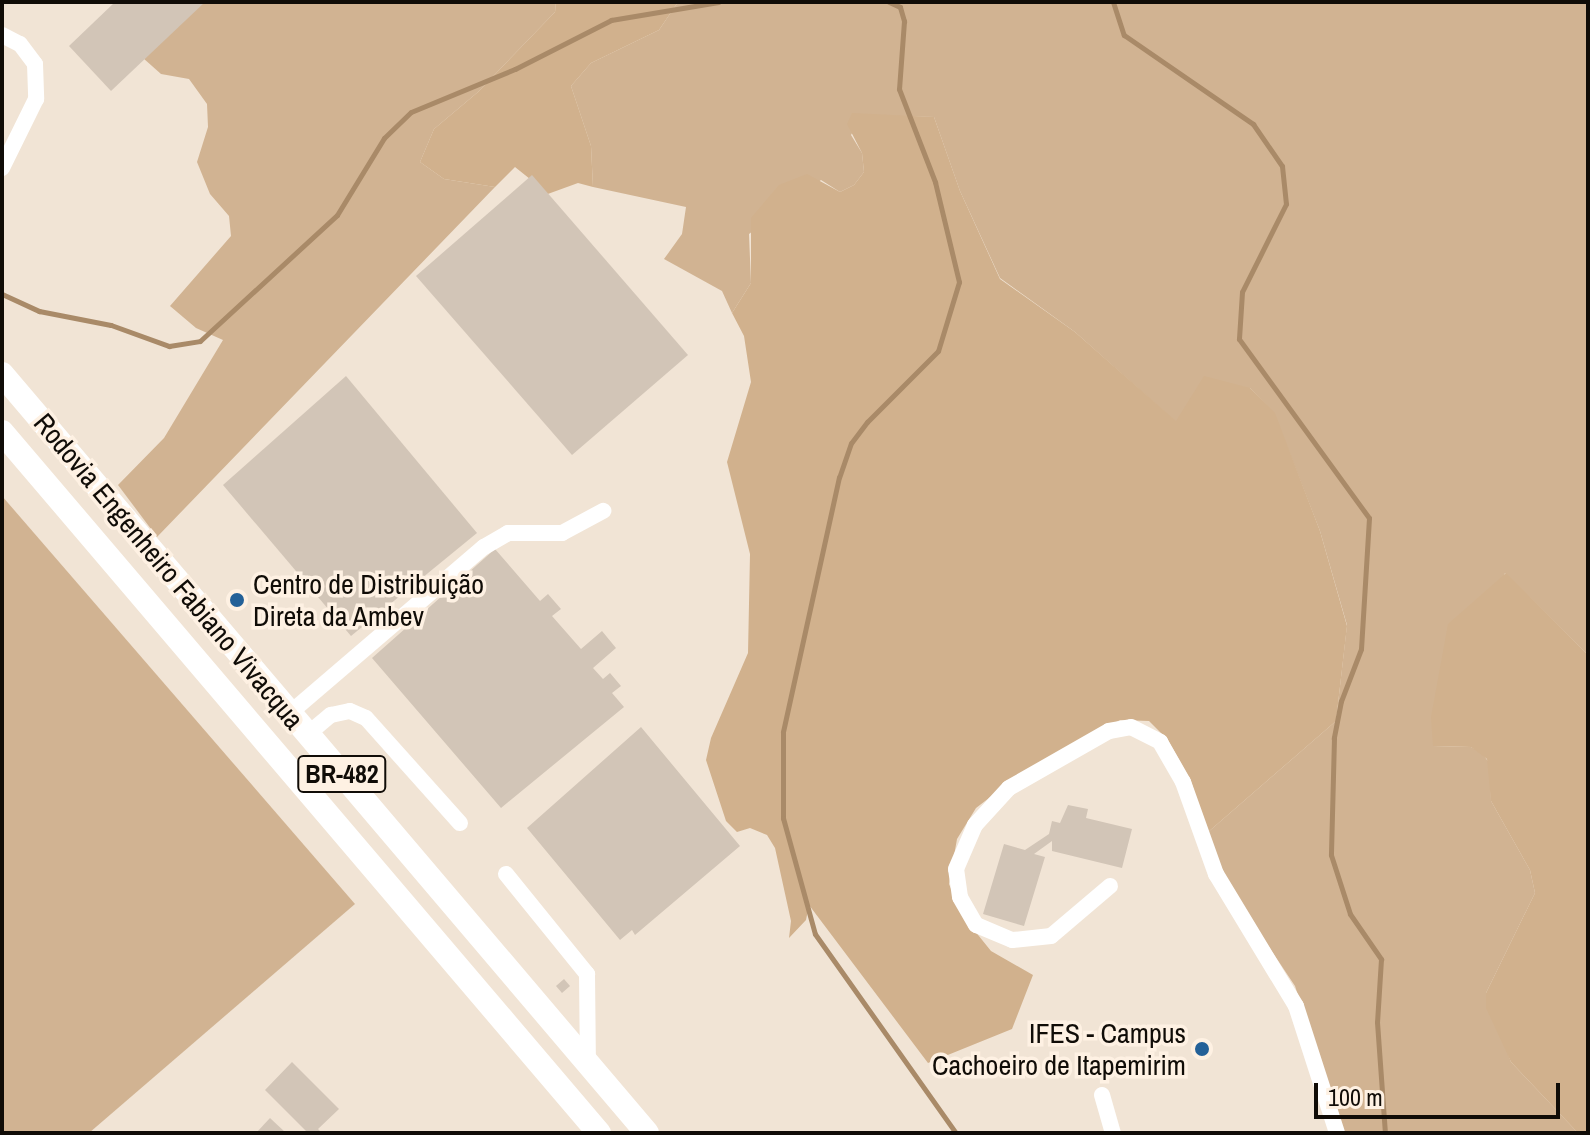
<!DOCTYPE html>
<meta charset="utf-8">
<style>
body{margin:0}
#map{position:relative;width:1590px;height:1135px;overflow:hidden;background:#f1e4d5;font-family:"Archivo Narrow",sans-serif}
div>[style]{position:absolute}
[style*='--x']{left:calc(var(--x)*1px);top:calc(var(--y)*1px);width:calc(var(--w)*1px);rotate:calc(var(--a)*1deg)}
.green>*{inset:0;background:#d1b392}
.forest>*{inset:0;background:#d1b18d}
.stream>*{height:5px;margin:-2.5px;padding:0 2.5px;transform-origin:2.5px;border-radius:2.5px;background:#a98a68}
.building>*{inset:0;background:#d2c5b7}
.minor>*{height:16px;margin:-8px;padding:0 8px;transform-origin:8px;border-radius:8px;background:#fff}
.highway>*{height:24px;margin:-12px;padding:0 12px;transform-origin:12px;border-radius:12px;background:#fff}
.dots>*{width:22px;height:22px;translate:-50% -50%;box-sizing:border-box;border:4px solid #fef1e3;border-radius:50%}
span{translate:-50% -50%;white-space:nowrap;text-align:center;line-height:1.15;-webkit-text-stroke:7px #fef1e3;paint-order:stroke}
.shield-label span{padding:2px 6px;background:#fef1e3;border:2px solid;border-radius:6px;-webkit-text-stroke-width:0}
.shield-label{font-size:26px;color:#100c07;font-weight:700}
.street-label{font-size:28px;color:#100c07}
.poi-label{font-size:28px;color:#100c07}
.left{translate:0 -50%;text-align:left}
.right{translate:-100% -50%;text-align:right}
.frame{position:absolute;inset:0;border:4px solid #100c07;pointer-events:none}
.scale{position:absolute;left:1314px;top:1083px;width:246px;height:36px;box-sizing:border-box;border:4px solid #100c07;border-top:0;padding-left:10px;font-size:24px;line-height:28px;white-space:nowrap;color:#100c07;-webkit-text-stroke:6px #fef1e3;paint-order:stroke}
</style>
<div id="map">
<div class="green">
<div style="clip-path:polygon(121px 2px,556px 2px,555px 12px,478px 92px,434px 129px,420px 162px,444px 179px,495px 187px,157px 537px,118px 485px,164px 438px,223px 340px,196px 328px,170px 306px,231px 236px,229px 216px,210px 194px,197px 162px,208px 127px,207px 104px,189px 79px,161px 74px,143px 58px)"></div>
<div style="clip-path:polygon(678px 2px,1588px 2px,1588px 655px,1505px 573px,1433px 746px,1471px 747px,1482px 753px,1490px 764px,1491px 801px,1530px 870px,1535px 893px,1486px 993px,1511px 1062px,1578px 1133px,1343px 1133px,1295px 986px,1205px 851px,1207px 833px,1336px 721px,1347px 625px,1320px 531px,1274px 413px,1250px 388px,1176px 422px,1075px 332px,1000px 278px,960px 191px,934px 117px,862px 115px,851px 135px,862px 153px,864px 172px,854px 185px,840px 192px,821px 180px,749px 234px,751px 283px,732px 313px,722px 291px,664px 259px,682px 234px,686px 207px,593px 187px,591px 146px,571px 86px,591px 63px,659px 30px)"></div>
<div style="clip-path:polygon(2px 496px,355px 904px,89px 1133px,2px 1133px)"></div>
</div>
<div class="forest">
<div style="clip-path:polygon(556px 2px,678px 2px,659px 30px,591px 63px,571px 86px,591px 146px,593px 187px,578px 183px,534px 199px,530px 179px,515px 167px,495px 187px,444px 179px,420px 162px,434px 129px,478px 92px,555px 12px)"></div>
<div style="clip-path:polygon(852px 113px,934px 117px,960px 191px,1000px 279px,1075px 332px,1176px 421px,1204px 376px,1250px 388px,1275px 413px,1320px 531px,1347px 626px,1336px 721px,1207px 833px,1191px 781px,1168px 740px,1149px 721px,1120px 720px,1023px 772px,976px 808px,957px 839px,949px 884px,962px 915px,991px 951px,1033px 975px,1012px 1029px,928px 1063px,809px 905px,806px 920px,789px 938px,791px 921px,775px 848px,767px 835px,750px 828px,737px 832px,726px 821px,706px 760px,711px 738px,748px 653px,750px 554px,727px 462px,751px 382px,744px 336px,732px 313px,751px 283px,751px 218px,779px 185px,807px 174px,840px 192px,854px 185px,864px 172px,862px 153px,847px 124px)"></div>
<div style="clip-path:polygon(1506px 573px,1588px 655px,1588px 1133px,1578px 1133px,1511px 1062px,1486px 1008px,1486px 993px,1535px 893px,1530px 870px,1491px 801px,1487px 759px,1471px 747px,1433px 746px,1431px 717px,1448px 624px)"></div>
</div>
<div class="stream">
<div style="--x:889;--y:2;--w:12;--a:24"></div>
<div style="--x:900;--y:7;--w:15;--a:74"></div>
<div style="--x:904;--y:21;--w:68;--a:94.2"></div>
<div style="--x:899;--y:89;--w:100;--a:68.8"></div>
<div style="--x:935;--y:182;--w:103;--a:76.5"></div>
<div style="--x:959;--y:282;--w:72;--a:106.9"></div>
<div style="--x:938;--y:351;--w:100;--a:135"></div>
<div style="--x:867;--y:422;--w:26;--a:127"></div>
<div style="--x:851;--y:443;--w:36;--a:109"></div>
<div style="--x:839;--y:477;--w:261;--a:102.4"></div>
<div style="--x:783;--y:732;--w:86;--a:90"></div>
<div style="--x:783;--y:818;--w:120;--a:74.6"></div>
<div style="--x:815;--y:934;--w:244;--a:54.7"></div>
<div style="--x:1113;--y:2;--w:35;--a:72"></div>
<div style="--x:1124;--y:35;--w:157;--a:34.6"></div>
<div style="--x:1253;--y:124;--w:51;--a:55.4"></div>
<div style="--x:1282;--y:166;--w:38;--a:84"></div>
<div style="--x:1286;--y:204;--w:98;--a:116.6"></div>
<div style="--x:1242;--y:292;--w:47;--a:93.7"></div>
<div style="--x:1239;--y:339;--w:221;--a:54"></div>
<div style="--x:1369;--y:518;--w:131;--a:93.5"></div>
<div style="--x:1361;--y:649;--w:56;--a:111"></div>
<div style="--x:1341;--y:701;--w:38;--a:101"></div>
<div style="--x:1334;--y:738;--w:117;--a:91.5"></div>
<div style="--x:1331;--y:855;--w:62;--a:72.1"></div>
<div style="--x:1350;--y:914;--w:55;--a:55.4"></div>
<div style="--x:1381;--y:959;--w:63;--a:93.6"></div>
<div style="--x:1377;--y:1022;--w:111;--a:85.9"></div>
<div style="--x:2;--y:294;--w:41;--a:24.7"></div>
<div style="--x:39;--y:311;--w:73;--a:11"></div>
<div style="--x:111;--y:325;--w:62;--a:19.9"></div>
<div style="--x:169;--y:346;--w:31;--a:-9"></div>
<div style="--x:200;--y:341;--w:186;--a:-42.6"></div>
<div style="--x:337;--y:215;--w:90;--a:-58.6"></div>
<div style="--x:384;--y:138;--w:37;--a:-44"></div>
<div style="--x:411;--y:112;--w:113;--a:-22.5"></div>
<div style="--x:515;--y:69;--w:108;--a:-27"></div>
<div style="--x:611;--y:20;--w:109;--a:-9.5"></div>
</div>
<div class="building">
<div style="clip-path:polygon(115px 2px,205px 2px,111px 91px,69px 46px)"></div>
<div style="clip-path:polygon(532px 175px,688px 355px,572px 455px,416px 276px)"></div>
<div style="clip-path:polygon(346px 376px,477px 533px,351px 636px,223px 485px)"></div>
<div style="clip-path:polygon(495px 549px,540px 601px,548px 594px,561px 609px,552px 616px,581px 649px,602px 631px,616px 648px,593px 668px,603px 679px,610px 673px,621px 686px,612px 693px,624px 707px,501px 808px,372px 658px)"></div>
<div style="clip-path:polygon(641px 727px,740px 846px,635px 935px,632px 930px,620px 940px,527px 828px)"></div>
<div style="clip-path:polygon(1068px 805px,1088px 809px,1086px 818px,1132px 829px,1122px 868px,1052px 851px,1052px 841px,1034px 854px,1045px 857px,1024px 926px,983px 914px,1004px 844px,1025px 850px,1049px 834px,1052px 821px,1060px 823px)"></div>
<div style="clip-path:polygon(564px 979px,570px 986px,562px 993px,556px 986px)"></div>
<div style="clip-path:polygon(292px 1062px,339px 1109px,318px 1129px,322px 1133px,308px 1133px,265px 1090px)"></div>
<div style="clip-path:polygon(270px 1118px,286px 1133px,256px 1133px)"></div>
</div>
<div class="minor">
<div style="--x:2;--y:35;--w:20;--a:27"></div>
<div style="--x:20;--y:44;--w:25;--a:53"></div>
<div style="--x:35;--y:64;--w:35;--a:88"></div>
<div style="--x:36;--y:99;--w:77;--a:116.2"></div>
<div style="--x:290;--y:713;--w:255;--a:-40.6"></div>
<div style="--x:484;--y:547;--w:28;--a:-30"></div>
<div style="--x:508;--y:533;--w:54;--a:0"></div>
<div style="--x:562;--y:533;--w:47;--a:-28.2"></div>
<div style="--x:308;--y:734;--w:30;--a:-40"></div>
<div style="--x:331;--y:715;--w:19;--a:-12"></div>
<div style="--x:350;--y:711;--w:17;--a:24"></div>
<div style="--x:366;--y:718;--w:141;--a:48.2"></div>
<div style="--x:506;--y:874;--w:129;--a:51"></div>
<div style="--x:587;--y:974;--w:89;--a:89.4"></div>
<div style="--x:1110;--y:886;--w:77;--a:139.7"></div>
<div style="--x:1051;--y:936;--w:39;--a:174"></div>
<div style="--x:1012;--y:940;--w:39;--a:-157"></div>
<div style="--x:976;--y:925;--w:32;--a:-120"></div>
<div style="--x:960;--y:897;--w:28;--a:-98"></div>
<div style="--x:956;--y:869;--w:48;--a:-66.6"></div>
<div style="--x:975;--y:825;--w:50;--a:-47.4"></div>
<div style="--x:1009;--y:788;--w:115;--a:-29.7"></div>
<div style="--x:1109;--y:731;--w:22;--a:-10"></div>
<div style="--x:1131;--y:727;--w:33;--a:27"></div>
<div style="--x:1160;--y:742;--w:46;--a:60.1"></div>
<div style="--x:1183;--y:782;--w:98;--a:70.3"></div>
<div style="--x:1216;--y:874;--w:154;--a:58.8"></div>
<div style="--x:1296;--y:1006;--w:133;--a:72.1"></div>
<div style="--x:1102;--y:1095;--w:40;--a:74"></div>
</div>
<div class="highway">
<div style="--x:2;--y:374;--w:996;--a:49.64"></div>
<div style="--x:2;--y:432;--w:921;--a:49.58"></div>
</div>
<div class="dots">
<div style="left:237px;top:600px;background:#246198"></div>
<div style="left:1202px;top:1049px;background:#246198"></div>
</div>
<div class="shield-label">
<span style="left:342px;top:774px">BR-482</span>
</div>
<div class="street-label">
<span style="left:169px;top:571px;rotate:50deg">Rodovia Engenheiro Fabiano Vivacqua</span>
</div>
<div class="poi-label">
<span class="left" style="left:253px;top:600px">Centro de Distribuição<br>Direta da Ambev</span>
<span class="right" style="left:1186px;top:1049px">IFES - Campus<br>Cachoeiro de Itapemirim</span>
</div>
<div class="frame"></div>
<div class="scale">100 m</div>
</div>
